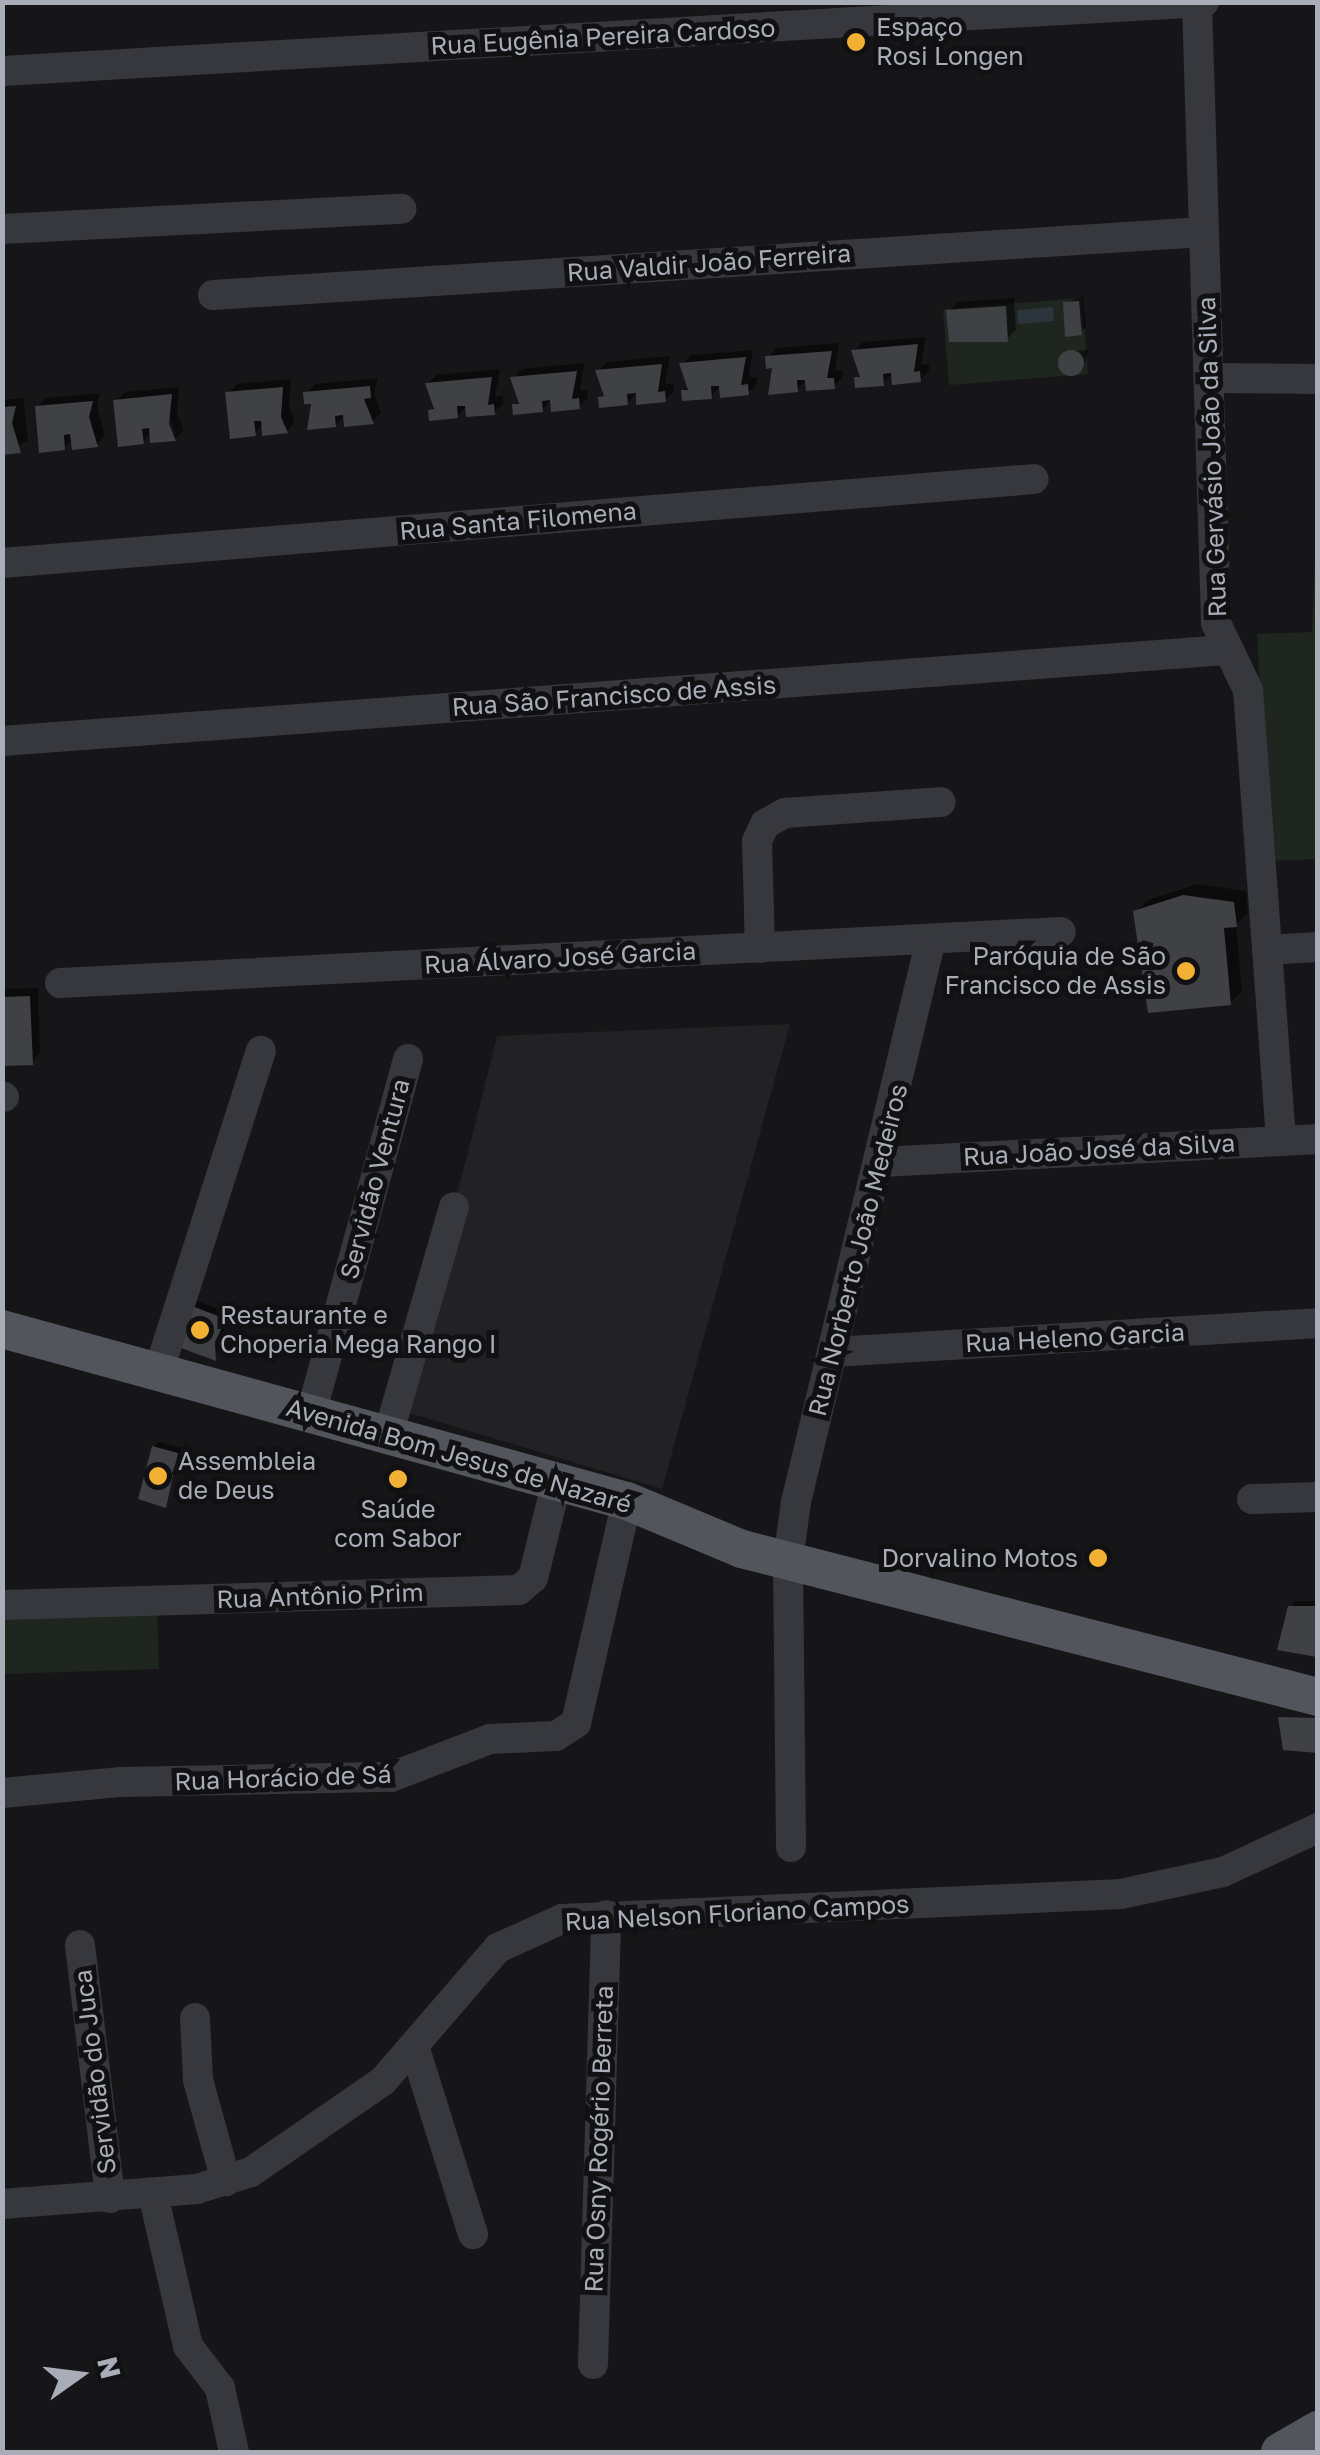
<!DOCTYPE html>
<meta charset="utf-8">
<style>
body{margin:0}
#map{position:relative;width:1320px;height:2455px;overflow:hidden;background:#161618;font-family:"Golos Text",sans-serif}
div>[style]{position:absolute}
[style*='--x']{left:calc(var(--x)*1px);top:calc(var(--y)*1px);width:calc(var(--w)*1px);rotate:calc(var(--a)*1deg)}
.built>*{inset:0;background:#222225}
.green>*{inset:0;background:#1e261f}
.water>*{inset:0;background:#2c353c}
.shadow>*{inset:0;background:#0007}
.building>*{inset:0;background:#404145}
.round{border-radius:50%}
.minor>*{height:30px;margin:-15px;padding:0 15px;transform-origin:15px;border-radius:15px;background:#37383d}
.major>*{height:38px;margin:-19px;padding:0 19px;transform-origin:19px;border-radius:19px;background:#53555c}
.dots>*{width:28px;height:28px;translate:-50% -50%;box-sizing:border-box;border:5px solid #111113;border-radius:50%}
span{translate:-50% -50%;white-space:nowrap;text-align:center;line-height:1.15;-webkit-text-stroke:10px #111113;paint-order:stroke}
.poi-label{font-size:25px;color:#a8adb8}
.left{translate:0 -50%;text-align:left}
.right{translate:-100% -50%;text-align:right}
.street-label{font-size:25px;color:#a8adb8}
.frame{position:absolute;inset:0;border:5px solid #a8adb8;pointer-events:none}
.north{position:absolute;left:30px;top:2325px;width:100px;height:100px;-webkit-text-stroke:8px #111113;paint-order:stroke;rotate:76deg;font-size:28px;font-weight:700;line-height:40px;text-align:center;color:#a8adb8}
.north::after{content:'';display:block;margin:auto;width:35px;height:45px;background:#a8adb8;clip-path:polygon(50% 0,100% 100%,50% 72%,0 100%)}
</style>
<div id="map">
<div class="built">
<div style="clip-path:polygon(790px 1024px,662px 1489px,403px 1411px,497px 1036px)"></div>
</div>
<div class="green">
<div style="clip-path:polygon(1082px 298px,1088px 374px,949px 385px,943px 309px)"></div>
<div style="clip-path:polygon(1317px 510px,1317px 859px,1270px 861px,1257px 634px,1312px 632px)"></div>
<div style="clip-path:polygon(157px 1611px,159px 1669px,3px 1674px,2px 1617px)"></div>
</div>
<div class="water">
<div style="clip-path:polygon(1053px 307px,1054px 321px,1018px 324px,1017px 310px)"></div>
</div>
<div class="shadow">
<div style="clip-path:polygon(1083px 296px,1086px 327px,1080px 333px,1065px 303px)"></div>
<div style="clip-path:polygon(1014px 298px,1016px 330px,1007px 339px,949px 311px,958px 302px)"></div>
<div style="clip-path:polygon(926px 337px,921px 365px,929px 364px,929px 371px,920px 380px,894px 373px,883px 383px,856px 378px,862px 373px,854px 351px,863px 342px)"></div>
<div style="clip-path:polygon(839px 343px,835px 371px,842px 370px,843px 377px,834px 386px,807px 379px,796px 390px,775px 380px,768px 357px,776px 348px)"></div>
<div style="clip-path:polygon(753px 350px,749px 377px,757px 377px,757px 384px,748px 393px,721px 385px,711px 396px,684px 391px,689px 386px,682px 364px,691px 355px)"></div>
<div style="clip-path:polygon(1088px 350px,1084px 369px,1060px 371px,1064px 352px)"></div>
<div style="clip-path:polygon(670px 356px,665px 384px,673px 384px,674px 391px,665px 400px,638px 392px,627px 403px,600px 398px,606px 393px,598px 371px,607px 362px)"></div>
<div style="clip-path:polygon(584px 363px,580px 391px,587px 390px,588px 398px,579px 407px,552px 399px,542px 410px,515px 405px,520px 400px,513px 378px,522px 369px)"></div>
<div style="clip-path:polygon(500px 369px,495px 397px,503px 396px,503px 404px,494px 412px,468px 405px,457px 416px,430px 411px,436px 405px,428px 383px,437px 375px)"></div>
<div style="clip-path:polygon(378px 378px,374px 393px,381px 413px,372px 422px,346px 415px,335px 425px,309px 427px,314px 415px,306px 393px,315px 384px)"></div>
<div style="clip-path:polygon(291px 379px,289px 406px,295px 422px,287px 431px,263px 425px,254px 434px,228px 393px,237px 384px)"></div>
<div style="clip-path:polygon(evenodd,179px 387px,177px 414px,184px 430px,175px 439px,153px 441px,152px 432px,143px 442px,116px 401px,125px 392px,179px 387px,166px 412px,176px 434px,171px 434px,166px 412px)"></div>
<div style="clip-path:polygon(100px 393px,97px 406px,105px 436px,96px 445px,73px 439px,64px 448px,37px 407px,46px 398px)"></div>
<div style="clip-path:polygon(23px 398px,28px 441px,2px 452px,2px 400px)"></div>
<div style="clip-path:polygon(1197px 884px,1246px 891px,1248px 913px,1236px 924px,1242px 991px,1230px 1003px,1135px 912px,1148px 900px)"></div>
<div style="clip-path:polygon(38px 988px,40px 1053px,31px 1062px,2px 1063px,2px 989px)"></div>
<div style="clip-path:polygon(197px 1301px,230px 1313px,215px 1358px,191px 1306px)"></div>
<div style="clip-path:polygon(159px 1442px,182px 1448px,165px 1505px,154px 1447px)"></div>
<div style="clip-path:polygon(1296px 1601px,1318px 1601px,1316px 1655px,1290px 1607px)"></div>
</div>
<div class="building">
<div style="clip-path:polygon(1079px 301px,1082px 335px,1065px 337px,1063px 302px)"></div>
<div style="clip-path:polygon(1006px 306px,1008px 342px,949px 342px,946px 310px)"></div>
<div style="clip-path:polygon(918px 344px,914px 372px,920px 371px,921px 382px,892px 385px,891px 373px,883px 374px,884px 386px,855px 388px,854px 377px,860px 377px,851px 350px)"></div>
<div class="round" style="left:1058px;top:350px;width:26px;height:26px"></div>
<div style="clip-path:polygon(832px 351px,827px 378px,834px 378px,835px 389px,806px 391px,805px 380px,797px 380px,798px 392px,768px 395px,772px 368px,766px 369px,765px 356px)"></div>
<div style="clip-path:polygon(746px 357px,741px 385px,748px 384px,749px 395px,720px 398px,719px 386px,711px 386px,712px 399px,682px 401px,681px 390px,688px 390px,679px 363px)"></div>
<div style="clip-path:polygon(662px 364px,658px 392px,665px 391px,666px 402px,636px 405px,636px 393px,627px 394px,628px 405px,599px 408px,598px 397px,604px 396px,595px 370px)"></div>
<div style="clip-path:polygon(577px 371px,572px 399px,579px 398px,580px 409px,551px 412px,550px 400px,542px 401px,543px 412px,513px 415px,512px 404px,519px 404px,510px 377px)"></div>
<div style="clip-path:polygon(492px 377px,488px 405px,494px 404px,495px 415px,466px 417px,465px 406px,457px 406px,458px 418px,429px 421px,428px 410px,434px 409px,425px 383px)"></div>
<div style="clip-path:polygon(370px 386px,371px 398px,364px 399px,374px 424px,344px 427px,343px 415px,335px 416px,336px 427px,307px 430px,311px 404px,304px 404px,303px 392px)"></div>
<div style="clip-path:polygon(283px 387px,281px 417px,288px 433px,262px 436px,261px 421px,254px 421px,256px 436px,230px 439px,225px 392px)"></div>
<div style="clip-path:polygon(172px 394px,169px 424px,176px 441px,150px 443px,149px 428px,142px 429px,144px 444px,118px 447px,113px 400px)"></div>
<div style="clip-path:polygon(93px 401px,89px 417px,98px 447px,72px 450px,70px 434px,64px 435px,65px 450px,39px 453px,35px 406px)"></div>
<div style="clip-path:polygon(16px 406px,12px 423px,21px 453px,2px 455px,2px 407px)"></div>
<div style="clip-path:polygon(1183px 895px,1234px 902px,1237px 927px,1224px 928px,1231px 1005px,1148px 1013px,1133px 911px)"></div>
<div style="clip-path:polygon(30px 996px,33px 1065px,2px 1066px,2px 997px)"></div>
<div style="clip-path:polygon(189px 1305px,226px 1319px,215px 1342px,216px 1361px,173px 1345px)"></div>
<div style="clip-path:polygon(152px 1446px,178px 1453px,166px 1508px,138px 1499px)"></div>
<div style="clip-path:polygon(1288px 1606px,1318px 1606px,1317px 1657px,1277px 1650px)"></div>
<div style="clip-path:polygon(1278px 1717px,1318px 1718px,1318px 1753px,1283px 1750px)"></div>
</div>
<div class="minor">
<div style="--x:1197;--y:3;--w:620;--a:88.24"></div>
<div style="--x:1216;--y:623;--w:74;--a:64.5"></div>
<div style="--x:1248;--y:690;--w:452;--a:85.8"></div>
<div style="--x:2;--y:71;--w:1204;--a:-3.29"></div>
<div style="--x:2;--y:229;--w:400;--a:-2.9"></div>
<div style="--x:213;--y:295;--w:993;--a:-3.64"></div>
<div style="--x:1209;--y:378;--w:109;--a:0.5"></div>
<div style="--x:2;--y:563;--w:1035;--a:-4.65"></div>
<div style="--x:2;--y:741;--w:1227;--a:-4.25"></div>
<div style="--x:760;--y:948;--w:107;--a:-91.6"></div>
<div style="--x:757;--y:841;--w:19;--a:-65"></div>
<div style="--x:765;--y:824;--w:23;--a:-29"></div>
<div style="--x:785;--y:813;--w:156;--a:-4"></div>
<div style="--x:1267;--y:950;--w:51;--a:-3.4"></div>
<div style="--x:60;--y:983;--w:1002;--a:-2.92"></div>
<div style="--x:2;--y:1097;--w:2;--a:0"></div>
<div style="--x:881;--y:1162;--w:438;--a:-3"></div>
<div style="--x:832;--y:1352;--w:487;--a:-3.4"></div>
<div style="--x:159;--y:1370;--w:335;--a:-72.3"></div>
<div style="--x:311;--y:1414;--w:368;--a:-74.7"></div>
<div style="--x:389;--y:1432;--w:234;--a:-73.9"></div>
<div style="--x:1252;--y:1499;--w:66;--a:-1.7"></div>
<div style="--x:2;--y:1605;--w:517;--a:-1.66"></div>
<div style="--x:519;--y:1590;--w:18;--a:-41"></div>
<div style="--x:533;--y:1578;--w:101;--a:-76.2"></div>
<div style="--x:2;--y:1793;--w:120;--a:-5.3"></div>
<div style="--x:121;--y:1782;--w:270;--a:-1.1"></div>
<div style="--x:391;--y:1777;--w:106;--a:-21"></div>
<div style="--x:490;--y:1739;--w:66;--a:-2.6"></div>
<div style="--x:556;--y:1736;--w:24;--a:-33"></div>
<div style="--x:576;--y:1723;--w:228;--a:-77.1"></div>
<div style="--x:791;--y:1847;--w:286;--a:-90.6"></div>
<div style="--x:788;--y:1561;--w:60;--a:-82.3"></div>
<div style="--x:796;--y:1502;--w:579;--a:-76.52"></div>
<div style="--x:80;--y:1945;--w:255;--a:83.2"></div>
<div style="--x:195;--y:2018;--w:62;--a:87.2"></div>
<div style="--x:198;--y:2080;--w:105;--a:74.5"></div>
<div style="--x:415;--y:2049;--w:194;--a:72.6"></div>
<div style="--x:153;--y:2194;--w:156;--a:77"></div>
<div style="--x:188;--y:2346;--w:53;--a:52.7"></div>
<div style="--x:220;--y:2388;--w:66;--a:77.7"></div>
<div style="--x:2;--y:2204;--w:196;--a:-4.4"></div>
<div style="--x:197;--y:2189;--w:57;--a:-17.5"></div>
<div style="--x:251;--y:2172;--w:160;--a:-34.6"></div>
<div style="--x:383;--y:2081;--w:176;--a:-49.2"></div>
<div style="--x:498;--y:1948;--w:70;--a:-24.4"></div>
<div style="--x:562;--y:1919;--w:560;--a:-2.56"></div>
<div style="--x:1121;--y:1894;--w:104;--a:-12.2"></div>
<div style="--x:1223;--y:1872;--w:105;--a:-24.9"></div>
<div style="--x:593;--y:2364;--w:449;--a:-88.3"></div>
</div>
<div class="major">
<div style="--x:2;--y:1329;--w:648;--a:15.39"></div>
<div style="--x:627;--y:1501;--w:125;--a:22.7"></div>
<div style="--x:742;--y:1549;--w:595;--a:14.41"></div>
<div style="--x:1280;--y:2452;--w:44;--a:-30.1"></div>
</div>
<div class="dots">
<div style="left:856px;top:42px;background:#f2b134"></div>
<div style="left:1186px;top:971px;background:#f2b134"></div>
<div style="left:200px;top:1330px;background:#f2b134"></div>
<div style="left:158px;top:1476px;background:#f2b134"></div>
<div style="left:398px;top:1479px;background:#f2b134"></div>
<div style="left:1098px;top:1558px;background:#f2b134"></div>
</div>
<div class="poi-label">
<span class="left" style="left:876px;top:42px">Espaço<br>Rosi Longen</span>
<span class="right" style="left:1166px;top:971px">Paróquia de São<br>Francisco de Assis</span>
<span class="left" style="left:220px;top:1330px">Restaurante e<br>Choperia Mega Rango I</span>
<span class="left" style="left:178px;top:1476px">Assembleia<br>de Deus</span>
<span style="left:398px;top:1524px">Saúde<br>com Sabor</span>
<span class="right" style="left:1078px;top:1558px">Dorvalino Motos</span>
</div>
<div class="street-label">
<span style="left:603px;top:37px;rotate:-3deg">Rua Eugênia Pereira Cardoso</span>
<span style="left:709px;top:263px;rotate:-4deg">Rua Valdir João Ferreira</span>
<span style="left:1212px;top:457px;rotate:-92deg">Rua Gervásio João da Silva</span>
<span style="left:518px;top:521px;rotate:-5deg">Rua Santa Filomena</span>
<span style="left:614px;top:696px;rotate:-4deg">Rua São Francisco de Assis</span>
<span style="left:560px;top:958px;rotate:-3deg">Rua Álvaro José Garcia</span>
<span style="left:1099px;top:1150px;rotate:-3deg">Rua João José da Silva</span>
<span style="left:375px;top:1179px;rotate:-75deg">Servidão Ventura</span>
<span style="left:858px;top:1250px;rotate:-76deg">Rua Norberto João Medeiros</span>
<span style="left:1075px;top:1338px;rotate:-3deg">Rua Heleno Garcia</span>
<span style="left:459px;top:1456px;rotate:16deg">Avenida Bom Jesus de Nazaré</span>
<span style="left:320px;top:1596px;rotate:-2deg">Rua Antônio Prim</span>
<span style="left:283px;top:1778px;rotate:-2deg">Rua Horácio de Sá</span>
<span style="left:737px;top:1913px;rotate:-3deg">Rua Nelson Floriano Campos</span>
<span style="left:95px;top:2072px;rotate:-97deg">Servidão do Juca</span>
<span style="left:599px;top:2139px;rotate:-88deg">Rua Osny Rogério Berreta</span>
</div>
<div class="frame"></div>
<div class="north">N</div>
</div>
